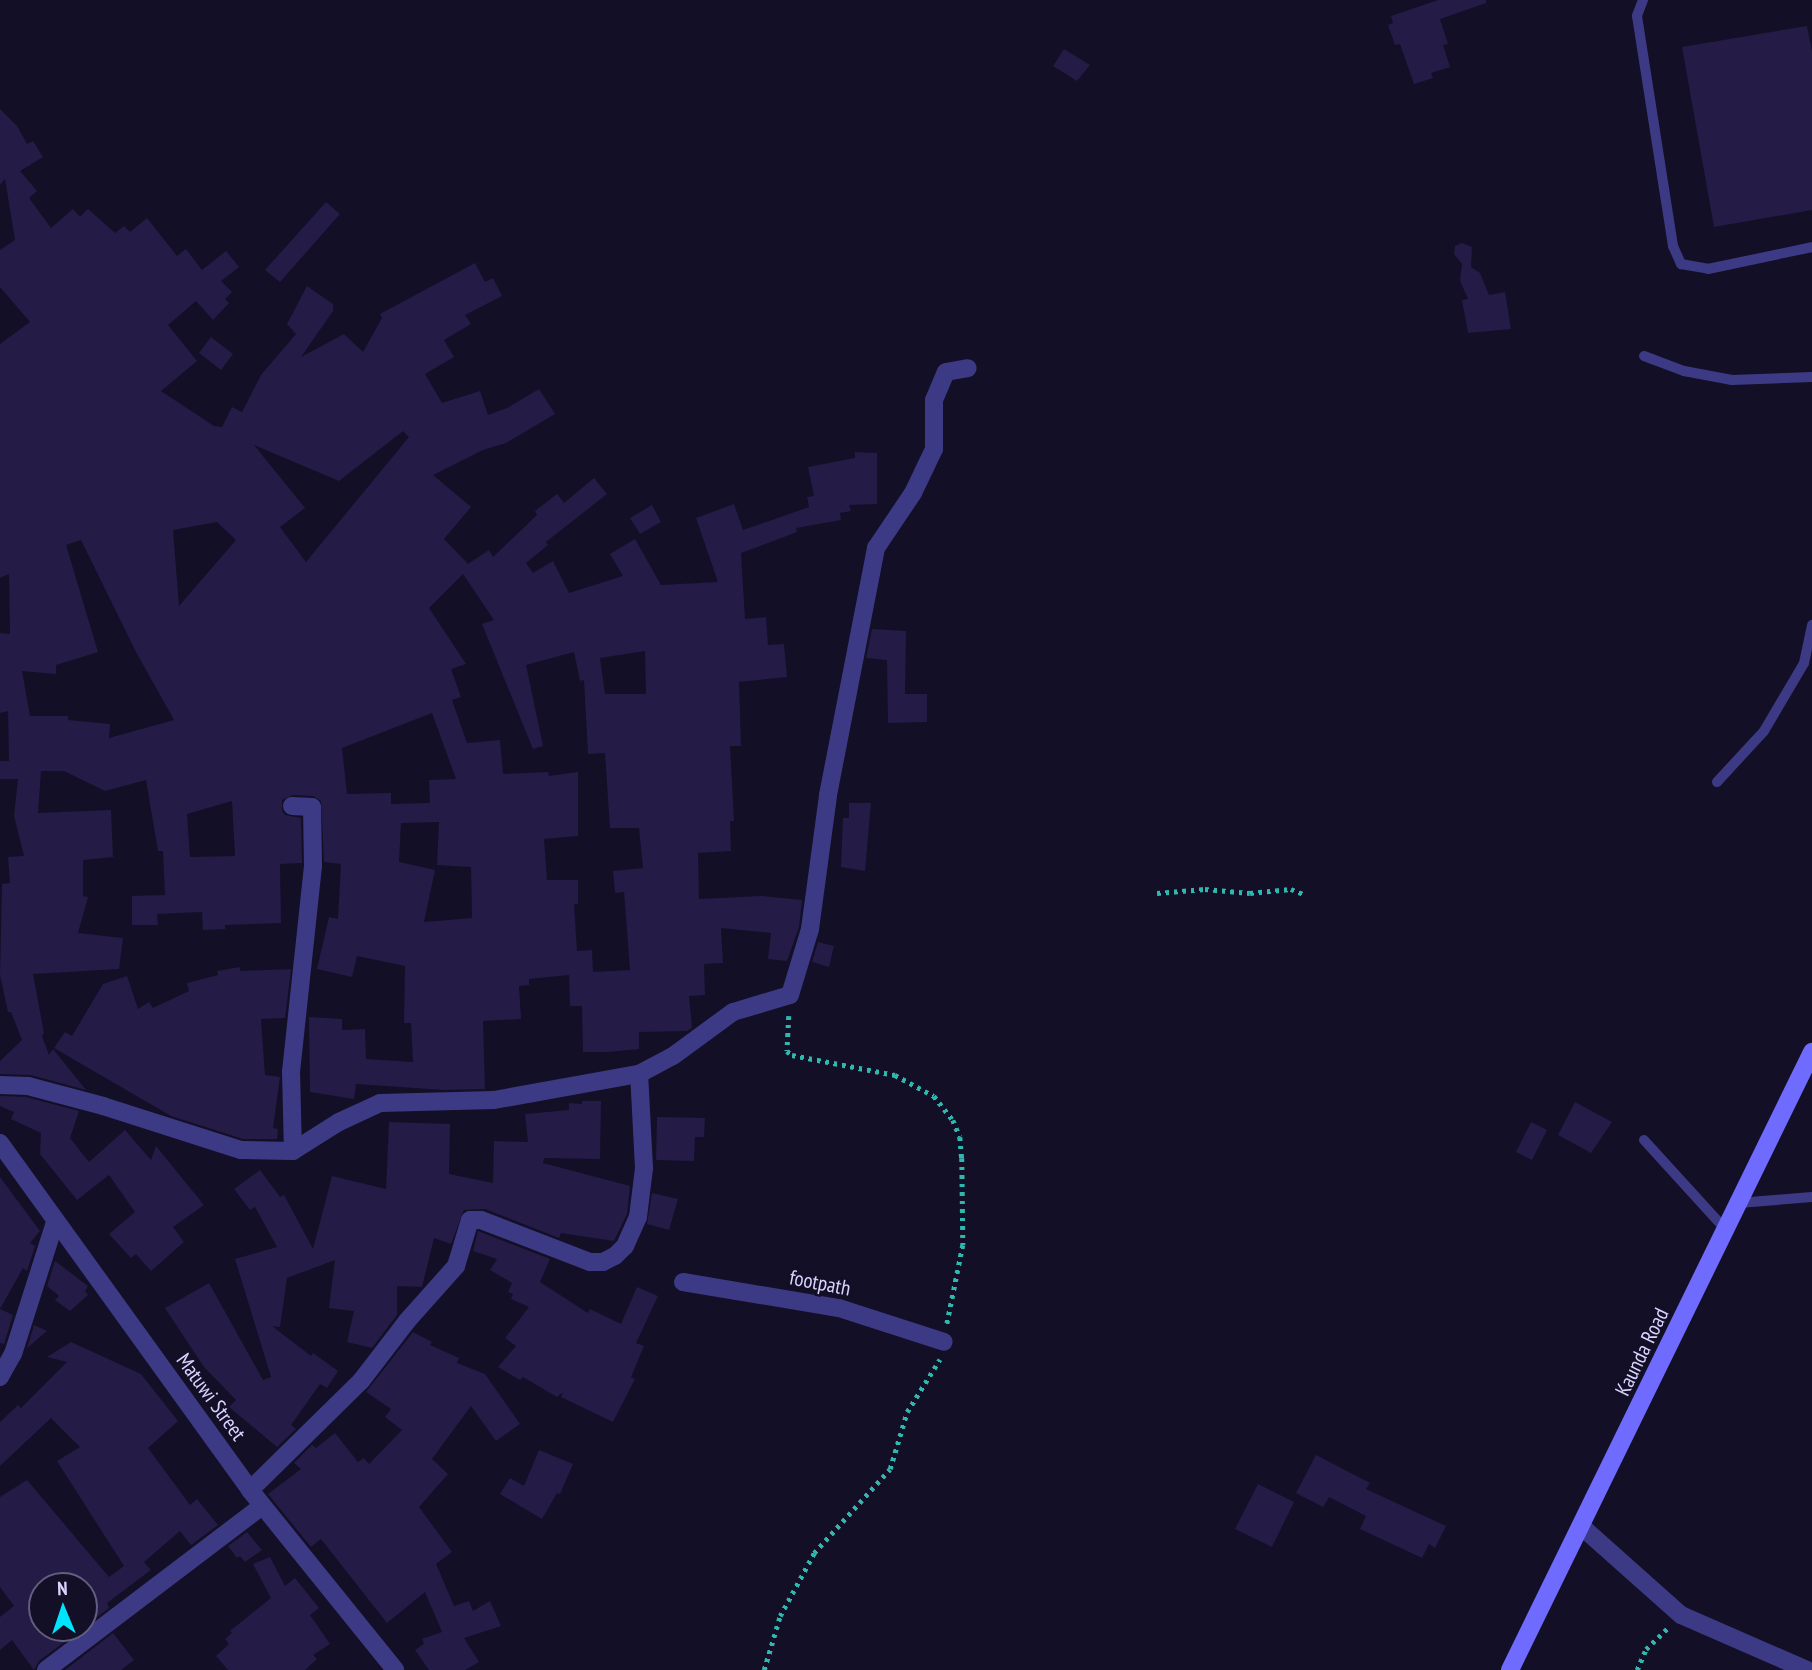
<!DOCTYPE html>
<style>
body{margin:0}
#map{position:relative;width:1812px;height:1670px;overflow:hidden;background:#130f26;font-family:"PT Sans Narrow",sans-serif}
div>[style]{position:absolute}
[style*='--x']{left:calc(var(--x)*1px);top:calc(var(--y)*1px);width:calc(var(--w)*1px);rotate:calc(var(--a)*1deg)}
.building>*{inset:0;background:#241b47}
.path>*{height:4.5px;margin-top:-2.25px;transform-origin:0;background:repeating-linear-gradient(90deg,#2fb8b0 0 3.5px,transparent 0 8.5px)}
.service>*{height:10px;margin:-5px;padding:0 5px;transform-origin:5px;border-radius:5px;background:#3d3a85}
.minor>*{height:18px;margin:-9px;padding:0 9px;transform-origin:9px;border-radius:9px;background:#3d3a85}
.secondary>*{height:18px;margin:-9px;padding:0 9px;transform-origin:9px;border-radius:9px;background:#6f6bff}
span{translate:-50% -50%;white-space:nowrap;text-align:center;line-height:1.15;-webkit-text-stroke:5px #130f26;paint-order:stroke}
.street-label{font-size:21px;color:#d9d4ff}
.north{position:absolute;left:28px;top:1572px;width:70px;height:70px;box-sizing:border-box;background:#130f26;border:2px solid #625e7d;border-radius:50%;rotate:358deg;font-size:19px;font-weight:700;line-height:28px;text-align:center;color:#d9d4ff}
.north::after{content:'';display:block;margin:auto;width:24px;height:32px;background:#00e5ff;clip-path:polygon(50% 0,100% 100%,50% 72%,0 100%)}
</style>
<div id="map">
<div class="building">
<div style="clip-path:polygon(1438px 0,1486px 0,1486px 3px,1440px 19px,1448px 44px,1443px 45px,1450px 67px,1431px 73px,1433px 78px,1414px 84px,1400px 44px,1395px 45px,1388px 25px,1393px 23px,1391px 16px)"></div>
<div style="clip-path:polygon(1807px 26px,1812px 51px,1812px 210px,1714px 227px,1682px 47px)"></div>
<div style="clip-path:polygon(1064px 49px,1090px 65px,1077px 81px,1053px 66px)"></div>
<div style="clip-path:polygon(evenodd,0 109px,17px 126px,27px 144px,33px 141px,43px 157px,20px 171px,37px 191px,29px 198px,51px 228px,73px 209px,80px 217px,88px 209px,115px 233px,124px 226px,130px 232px,147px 218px,177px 256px,186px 249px,202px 270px,226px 251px,239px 267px,221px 281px,232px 292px,225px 299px,229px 303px,213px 320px,196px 301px,168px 325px,197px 361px,161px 391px,214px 426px,222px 427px,232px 407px,242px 412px,261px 375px,296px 334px,287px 324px,307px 286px,333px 304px,333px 311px,301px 357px,344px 334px,363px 352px,382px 318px,380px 314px,475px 263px,485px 282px,493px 278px,502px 296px,465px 315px,471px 324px,444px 340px,454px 357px,425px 374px,442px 403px,480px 391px,488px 415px,507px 408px,539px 389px,555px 414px,506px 443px,483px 450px,433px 475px,471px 507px,444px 539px,468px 564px,489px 550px,493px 557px,537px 515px,535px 511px,557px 494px,564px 503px,594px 478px,607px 494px,546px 542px,548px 545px,526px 563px,533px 573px,553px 561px,569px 593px,623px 576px,610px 554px,635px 539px,661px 585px,718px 582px,696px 518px,734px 504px,743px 530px,809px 507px,807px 497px,814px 496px,808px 467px,855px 458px,855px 452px,877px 453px,877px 504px,849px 505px,851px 511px,840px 513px,841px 520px,796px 528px,797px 532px,741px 553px,745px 619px,766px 617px,768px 645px,784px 644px,787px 677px,739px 682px,741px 746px,730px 746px,734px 821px,730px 821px,731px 851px,698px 853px,699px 899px,761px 896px,802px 900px,799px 927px,787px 961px,768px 959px,771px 933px,721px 928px,723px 963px,704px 964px,705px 995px,689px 996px,692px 1028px,687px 1031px,639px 1032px,639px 1049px,608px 1052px,583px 1052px,582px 1006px,570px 1006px,569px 975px,529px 979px,529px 985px,519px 986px,521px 1019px,483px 1021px,485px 1089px,445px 1090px,356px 1084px,354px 1099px,310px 1092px,309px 1017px,342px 1019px,342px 1030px,365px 1029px,366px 1059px,413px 1062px,411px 1023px,404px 1023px,405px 966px,357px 956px,352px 977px,317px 969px,329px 917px,338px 919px,341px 864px,324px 862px,321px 801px,313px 796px,293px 795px,282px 800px,282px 811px,285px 815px,301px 818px,302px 863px,280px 864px,281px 923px,225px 925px,225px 929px,203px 930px,202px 912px,157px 914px,158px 925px,132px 925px,132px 896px,165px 895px,163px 851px,158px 851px,146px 780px,105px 791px,64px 771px,41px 771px,38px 813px,111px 810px,113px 857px,83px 860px,83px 896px,88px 897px,78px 933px,123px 938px,119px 969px,33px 974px,44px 1033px,42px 1036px,49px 1055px,53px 1049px,86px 1090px,31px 1075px,0 1074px,0 1061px,22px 1040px,11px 1012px,8px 1012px,0 975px,2px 884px,10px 883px,8px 857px,24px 856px,14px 816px,18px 779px,0 779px,0 761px,9px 761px,8px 711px,0 713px,0 633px,10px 634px,9px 574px,0 578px,0 344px,30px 322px,0 287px,0 250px,15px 240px,5px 179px,0 185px,0 109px,403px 431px,409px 437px,306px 562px,280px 527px,305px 508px,254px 445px,339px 481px,403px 431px,0 109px,217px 522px,236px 540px,179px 606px,173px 530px,217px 522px,0 109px,81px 540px,136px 652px,174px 720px,109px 738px,110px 724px,68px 720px,68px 716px,30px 716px,22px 671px,56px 674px,56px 665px,98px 652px,66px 545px,81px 540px,0 109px,463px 574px,494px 620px,482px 624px,533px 749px,543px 746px,526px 665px,574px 652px,580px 681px,584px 680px,588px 754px,605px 753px,610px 828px,639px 828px,643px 868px,613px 871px,615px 893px,624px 892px,630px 970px,593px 972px,592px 950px,577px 951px,574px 904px,578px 904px,578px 880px,547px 880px,544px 839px,578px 836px,578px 772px,549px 776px,548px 772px,503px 774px,500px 740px,467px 743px,452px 700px,461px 697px,451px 669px,466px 664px,429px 608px,463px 574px,0 109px,645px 651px,646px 694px,605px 694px,600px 658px,645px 651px,0 109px,432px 713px,456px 779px,429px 780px,430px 803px,391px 804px,391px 793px,347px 794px,342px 748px,432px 713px,0 109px,232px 801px,235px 856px,190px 857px,187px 814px,232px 801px,0 109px,439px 822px,437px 865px,471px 867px,472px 918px,424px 922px,435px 870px,399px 862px,401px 823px,439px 822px)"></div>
<div style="clip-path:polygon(326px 202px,340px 214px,280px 282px,265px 270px)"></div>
<div style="clip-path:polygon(1462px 243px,1472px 247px,1471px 267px,1480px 273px,1489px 295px,1505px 292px,1511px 329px,1468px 333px,1462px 300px,1468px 299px,1460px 281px,1462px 264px,1454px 254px,1455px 246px)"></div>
<div style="clip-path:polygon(211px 337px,233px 354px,221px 370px,199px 353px)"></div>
<div style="clip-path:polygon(652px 505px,661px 522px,640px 534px,630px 518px)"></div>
<div style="clip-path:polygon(872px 629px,906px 631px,905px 694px,927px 694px,927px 722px,888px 723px,887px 660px,866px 658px)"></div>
<div style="clip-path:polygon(849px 803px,871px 803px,865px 871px,841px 867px,843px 818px,849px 818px)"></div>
<div style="clip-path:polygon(818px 942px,834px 946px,829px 967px,812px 962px)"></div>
<div style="clip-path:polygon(240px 967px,240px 971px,291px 969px,285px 1018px,261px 1019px,265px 1075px,280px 1077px,273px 1128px,278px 1129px,277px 1139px,243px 1139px,171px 1116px,54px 1048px,65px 1032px,72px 1036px,103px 984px,127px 976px,138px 1009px,149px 1002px,153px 1008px,189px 991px,187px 983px,218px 975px,217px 971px)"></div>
<div style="clip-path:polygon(0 1096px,26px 1097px,79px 1111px,70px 1138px,89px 1162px,125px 1130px,151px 1160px,156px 1146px,204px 1205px,173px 1227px,184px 1242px,151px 1271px,136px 1254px,131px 1258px,109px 1234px,135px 1212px,109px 1175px,77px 1200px,40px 1154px,41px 1133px,11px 1119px,14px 1112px,0 1106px)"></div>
<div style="clip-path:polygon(582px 1101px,601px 1101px,600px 1159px,544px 1158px,543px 1163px,630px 1186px,627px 1214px,614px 1241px,561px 1233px,559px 1238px,485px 1209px,464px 1210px,451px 1244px,434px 1238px,422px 1287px,397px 1286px,397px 1315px,372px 1348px,347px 1342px,354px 1311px,329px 1308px,335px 1260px,287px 1278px,280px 1327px,272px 1326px,311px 1356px,313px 1353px,338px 1371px,327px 1388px,320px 1384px,291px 1425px,296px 1429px,277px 1447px,229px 1407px,236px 1400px,204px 1367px,165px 1308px,209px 1283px,263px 1380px,271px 1377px,235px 1259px,277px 1247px,255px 1207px,250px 1210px,234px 1189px,260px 1170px,280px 1197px,284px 1195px,313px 1249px,332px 1176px,386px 1189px,389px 1122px,450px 1124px,449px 1174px,493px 1183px,494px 1141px,528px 1142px,525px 1114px,569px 1110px,569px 1103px,582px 1104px)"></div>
<div style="clip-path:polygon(1575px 1102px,1612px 1122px,1591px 1153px,1558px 1135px)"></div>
<div style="clip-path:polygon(657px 1117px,705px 1118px,704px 1137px,695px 1137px,694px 1161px,656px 1160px)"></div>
<div style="clip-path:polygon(1531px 1122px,1547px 1130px,1532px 1160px,1516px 1152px)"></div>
<div style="clip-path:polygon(0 1177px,40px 1231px,30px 1243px,35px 1246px,27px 1271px,23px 1268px,0 1309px)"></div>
<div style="clip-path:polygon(652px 1193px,678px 1199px,669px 1230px,647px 1224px)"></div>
<div style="clip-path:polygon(478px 1231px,550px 1259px,540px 1282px,588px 1313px,590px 1309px,621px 1324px,637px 1287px,658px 1296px,636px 1343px,644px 1346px,631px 1377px,635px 1379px,613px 1422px,561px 1397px,563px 1392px,557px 1397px,523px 1377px,520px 1380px,498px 1367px,516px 1346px,505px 1338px,529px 1307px,511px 1299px,513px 1294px,508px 1292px,512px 1283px,490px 1270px,497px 1259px,473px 1251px)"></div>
<div style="clip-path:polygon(55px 1261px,88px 1286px,85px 1291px,88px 1295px,70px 1311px,55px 1300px,59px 1296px,47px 1286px)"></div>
<div style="clip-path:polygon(0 1309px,13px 1315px,4px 1344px,0 1343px)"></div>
<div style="clip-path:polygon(34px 1325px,47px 1331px,27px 1348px)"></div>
<div style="clip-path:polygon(413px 1332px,432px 1342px,430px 1345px,459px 1358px,457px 1363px,485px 1374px,520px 1424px,496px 1441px,471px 1406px,432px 1459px,448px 1474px,419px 1507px,452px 1552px,436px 1564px,454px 1606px,469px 1601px,473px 1611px,490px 1601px,501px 1626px,464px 1638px,479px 1662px,465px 1670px,429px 1670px,415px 1650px,424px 1644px,422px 1639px,442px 1632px,425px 1592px,387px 1623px,321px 1539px,311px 1547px,268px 1494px,301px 1469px,294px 1463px,312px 1445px,316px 1448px,335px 1433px,358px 1462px,364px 1458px,369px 1464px,402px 1430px,385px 1417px,391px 1409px,366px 1392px)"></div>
<div style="clip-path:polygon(71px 1342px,141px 1374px,178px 1421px,148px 1448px,190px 1505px,197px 1499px,218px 1525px,191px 1545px,180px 1531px,144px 1562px,151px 1570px,107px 1603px,109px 1608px,84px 1627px,84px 1586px,42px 1586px,42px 1628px,83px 1628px,39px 1661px,34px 1670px,12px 1640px,0 1650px,0 1617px,14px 1606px,0 1587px,0 1497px,27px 1480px,109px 1577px,124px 1566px,57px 1461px,80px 1447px,51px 1418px,0 1466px,0 1422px,18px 1405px,21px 1408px,67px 1362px,47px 1357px)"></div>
<div style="clip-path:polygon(539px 1450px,573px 1464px,560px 1494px,557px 1493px,542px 1519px,500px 1494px,510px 1478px,524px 1486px)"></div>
<div style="clip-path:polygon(1316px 1455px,1370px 1483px,1366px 1489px,1446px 1526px,1435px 1548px,1429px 1544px,1422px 1558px,1360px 1529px,1366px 1516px,1329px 1497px,1323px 1507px,1296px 1493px)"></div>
<div style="clip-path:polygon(1258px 1484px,1294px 1502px,1272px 1547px,1235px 1529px)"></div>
<div style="clip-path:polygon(247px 1532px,262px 1550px,245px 1562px,240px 1556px,237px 1558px,228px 1546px)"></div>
<div style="clip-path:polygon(270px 1557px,285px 1586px,295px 1578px,319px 1608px,310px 1615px,330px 1644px,313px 1655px,317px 1659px,305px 1670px,228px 1670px,216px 1656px,229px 1644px,225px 1639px,232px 1633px,230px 1631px,271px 1598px,253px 1564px)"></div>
<div style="clip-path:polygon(113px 1633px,134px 1660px,121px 1670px,65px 1670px)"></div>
</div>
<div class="path">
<div style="--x:1157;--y:893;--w:48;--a:-4.8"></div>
<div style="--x:1205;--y:889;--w:45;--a:5.1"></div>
<div style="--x:1250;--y:893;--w:41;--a:-5.6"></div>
<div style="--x:1291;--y:889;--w:16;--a:22"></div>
<div style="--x:789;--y:1016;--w:35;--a:93"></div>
<div style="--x:787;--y:1051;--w:6;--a:39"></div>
<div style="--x:792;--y:1055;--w:105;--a:11"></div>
<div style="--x:895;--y:1075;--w:44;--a:28.3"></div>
<div style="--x:934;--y:1096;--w:31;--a:52"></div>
<div style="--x:953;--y:1120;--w:18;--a:68"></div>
<div style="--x:960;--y:1137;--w:21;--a:85"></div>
<div style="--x:962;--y:1158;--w:87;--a:89.3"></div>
<div style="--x:963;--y:1245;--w:81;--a:101.4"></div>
<div style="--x:764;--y:1670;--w:56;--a:-73.5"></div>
<div style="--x:780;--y:1616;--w:72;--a:-61.6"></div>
<div style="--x:814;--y:1553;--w:113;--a:-47.9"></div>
<div style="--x:890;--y:1469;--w:59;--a:-73.4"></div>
<div style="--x:907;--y:1412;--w:62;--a:-58.1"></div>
<div style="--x:1637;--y:1670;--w:23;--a:-67"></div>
<div style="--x:1646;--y:1649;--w:29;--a:-44"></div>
</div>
<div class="service">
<div style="--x:1643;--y:0;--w:17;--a:111"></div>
<div style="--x:1637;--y:16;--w:233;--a:81.1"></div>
<div style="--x:1673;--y:246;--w:20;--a:66"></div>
<div style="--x:1681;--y:264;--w:27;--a:10"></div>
<div style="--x:1708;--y:269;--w:106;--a:-11.9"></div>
<div style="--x:1644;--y:356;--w:43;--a:20.6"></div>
<div style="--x:1684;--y:371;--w:49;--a:10.6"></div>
<div style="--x:1732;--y:380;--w:80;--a:-2.1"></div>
<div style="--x:1717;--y:782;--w:69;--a:-47.3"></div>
<div style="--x:1764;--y:731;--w:79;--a:-59.5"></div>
<div style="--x:1804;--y:663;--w:39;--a:-78"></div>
<div style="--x:1644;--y:1140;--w:122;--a:47.7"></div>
<div style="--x:1739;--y:1203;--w:73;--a:-4.7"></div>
</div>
<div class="minor">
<div style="--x:292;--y:806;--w:20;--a:3"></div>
<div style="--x:312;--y:807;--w:59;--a:89"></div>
<div style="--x:313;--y:866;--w:206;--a:96.1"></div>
<div style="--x:291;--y:1071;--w:80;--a:88.6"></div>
<div style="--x:0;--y:1085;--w:28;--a:2"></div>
<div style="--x:28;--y:1086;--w:78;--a:14.9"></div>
<div style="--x:103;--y:1106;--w:145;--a:17.7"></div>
<div style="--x:241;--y:1150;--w:52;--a:1.1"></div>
<div style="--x:293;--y:1151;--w:54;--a:-32.2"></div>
<div style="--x:339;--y:1122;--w:45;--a:-24.9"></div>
<div style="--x:380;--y:1103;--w:114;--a:-1.5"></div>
<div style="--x:494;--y:1100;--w:147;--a:-10.2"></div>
<div style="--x:639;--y:1074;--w:38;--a:-28"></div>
<div style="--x:673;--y:1056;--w:74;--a:-36.3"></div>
<div style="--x:733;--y:1012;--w:59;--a:-16.6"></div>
<div style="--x:790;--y:995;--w:69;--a:-73.1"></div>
<div style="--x:810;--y:929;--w:135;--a:-82.3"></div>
<div style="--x:828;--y:795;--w:252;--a:-79"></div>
<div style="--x:876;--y:548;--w:66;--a:-56.1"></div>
<div style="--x:913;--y:493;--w:49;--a:-64.5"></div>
<div style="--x:934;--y:449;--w:49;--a:-90"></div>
<div style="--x:934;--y:400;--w:30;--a:-67"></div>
<div style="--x:946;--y:372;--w:22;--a:-10"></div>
<div style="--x:0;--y:1143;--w:428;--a:54.2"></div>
<div style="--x:250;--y:1490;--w:231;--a:51.1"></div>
<div style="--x:683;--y:1282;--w:158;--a:9.5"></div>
<div style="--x:839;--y:1308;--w:110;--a:17.9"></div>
<div style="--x:0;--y:1377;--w:26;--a:-61"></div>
<div style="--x:13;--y:1354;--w:139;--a:-72.3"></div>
<div style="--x:250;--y:1490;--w:156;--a:-44.5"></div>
<div style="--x:361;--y:1381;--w:76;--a:-52.5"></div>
<div style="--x:407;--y:1321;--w:74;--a:-48.3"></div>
<div style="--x:456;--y:1266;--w:48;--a:-73.1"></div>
<div style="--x:470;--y:1220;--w:11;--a:0"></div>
<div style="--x:481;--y:1220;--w:117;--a:21.1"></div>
<div style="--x:590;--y:1262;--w:13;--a:0"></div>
<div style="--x:603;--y:1262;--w:13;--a:-27"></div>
<div style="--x:615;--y:1256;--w:14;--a:-45"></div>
<div style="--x:625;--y:1246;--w:32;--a:-66"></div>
<div style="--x:638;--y:1217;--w:49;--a:-83"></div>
<div style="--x:644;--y:1168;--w:94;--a:-93"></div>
<div style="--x:1581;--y:1526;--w:134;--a:41.7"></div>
<div style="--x:1681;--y:1615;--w:137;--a:23.6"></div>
<div style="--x:46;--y:1670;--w:271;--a:-37.2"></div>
</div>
<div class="secondary">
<div style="--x:1510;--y:1670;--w:688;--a:-63.96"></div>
</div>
<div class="street-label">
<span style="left:820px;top:1283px;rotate:11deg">footpath</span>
<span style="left:1642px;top:1352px;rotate:-64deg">Kaunda Road</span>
<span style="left:211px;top:1397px;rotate:54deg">Matuwi Street</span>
</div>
<div class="north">N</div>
</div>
